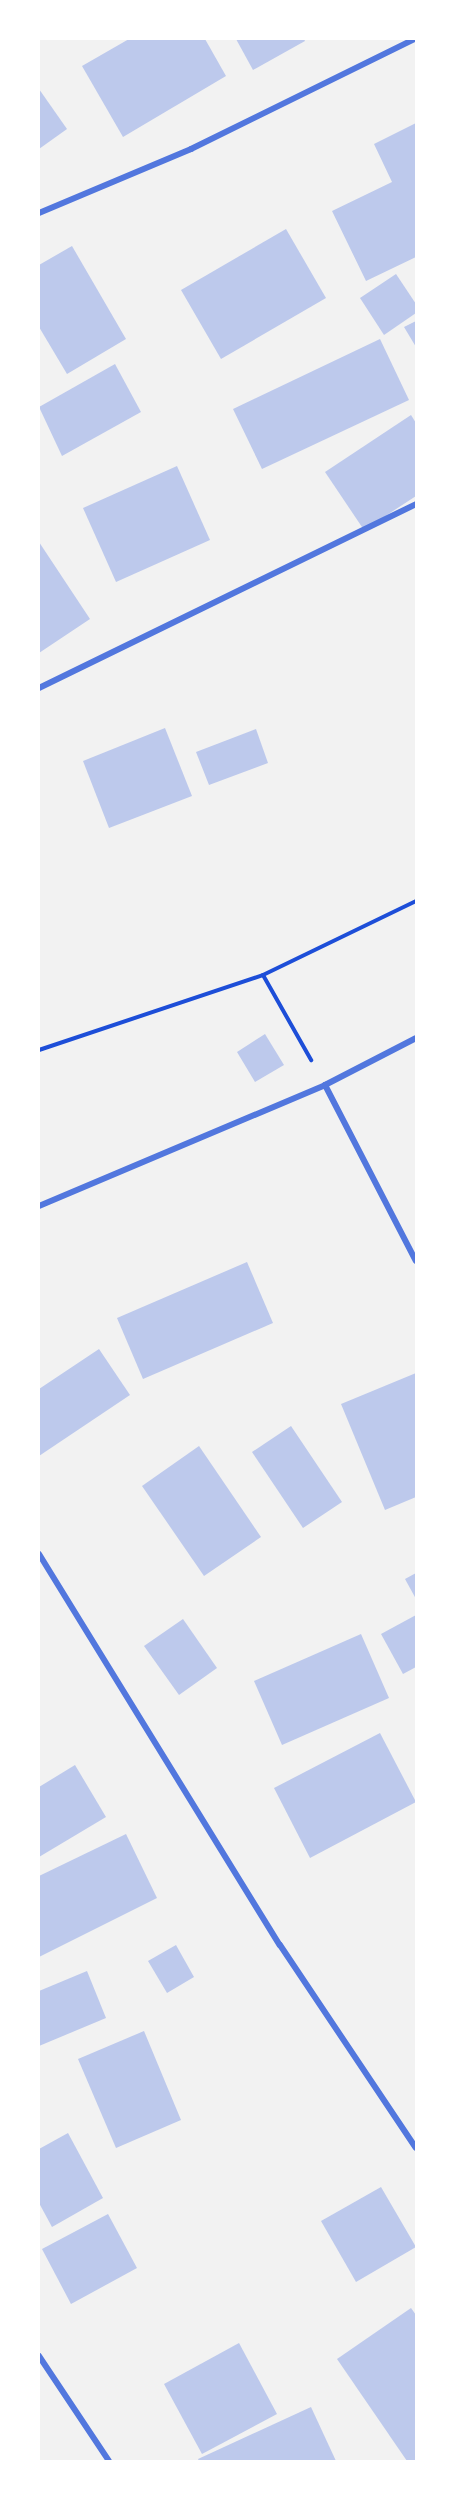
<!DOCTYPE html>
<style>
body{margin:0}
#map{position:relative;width:455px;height:2500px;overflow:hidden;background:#f2f2f2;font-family:Cabin,sans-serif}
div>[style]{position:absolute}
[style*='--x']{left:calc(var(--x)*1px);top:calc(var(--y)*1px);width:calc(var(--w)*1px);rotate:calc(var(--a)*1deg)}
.building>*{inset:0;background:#bdc9ec}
.path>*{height:4px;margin:-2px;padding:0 2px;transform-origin:2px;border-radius:2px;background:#1d4ed8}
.minor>*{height:6px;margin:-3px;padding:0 3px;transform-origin:3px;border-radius:3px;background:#5277de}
span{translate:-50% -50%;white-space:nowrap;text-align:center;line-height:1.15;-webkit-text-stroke:5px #fff;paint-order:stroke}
.frame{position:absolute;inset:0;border:40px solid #fff;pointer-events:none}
</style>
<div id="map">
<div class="building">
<div style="clip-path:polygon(129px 39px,205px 39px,226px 76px,123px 137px,82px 66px)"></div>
<div style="clip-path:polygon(236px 39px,304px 39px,305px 41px,253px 70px)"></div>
<div style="clip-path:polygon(39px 89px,67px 129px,39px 149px)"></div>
<div style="clip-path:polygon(416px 123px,416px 257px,366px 281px,332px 211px,392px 182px,374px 144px)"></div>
<div style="clip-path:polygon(286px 229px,326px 298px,221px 359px,181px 290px)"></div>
<div style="clip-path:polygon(72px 246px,126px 339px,67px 374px,39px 327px,39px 265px)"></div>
<div style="clip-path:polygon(396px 274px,416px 304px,416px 313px,384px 335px,360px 298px)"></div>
<div style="clip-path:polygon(416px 321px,416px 347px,404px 327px)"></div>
<div style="clip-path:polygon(380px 339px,409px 400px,262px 469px,233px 409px)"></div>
<div style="clip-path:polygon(115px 364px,141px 412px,62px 456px,39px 407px)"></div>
<div style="clip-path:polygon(411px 415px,416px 423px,416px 496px,364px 530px,325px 472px)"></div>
<div style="clip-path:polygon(177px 466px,210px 540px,116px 582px,83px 508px)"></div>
<div style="clip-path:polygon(39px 542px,90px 619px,39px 653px)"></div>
<div style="clip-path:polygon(165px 728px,192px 796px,109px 828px,83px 761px)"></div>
<div style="clip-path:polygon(256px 729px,268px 763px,209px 785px,196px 752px)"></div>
<div style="clip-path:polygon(265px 1034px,284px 1065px,255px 1082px,237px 1052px)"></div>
<div style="clip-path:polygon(247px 1262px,273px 1323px,143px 1379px,117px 1318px)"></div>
<div style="clip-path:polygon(99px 1349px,130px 1395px,39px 1456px,39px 1389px)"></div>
<div style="clip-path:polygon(416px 1373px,416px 1497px,385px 1510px,341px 1404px)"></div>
<div style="clip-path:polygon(291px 1426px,342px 1502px,303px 1528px,252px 1452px)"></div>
<div style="clip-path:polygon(199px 1446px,261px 1537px,204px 1576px,142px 1486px)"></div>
<div style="clip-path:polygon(416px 1573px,416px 1599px,405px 1579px)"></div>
<div style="clip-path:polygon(416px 1615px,416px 1667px,403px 1674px,381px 1634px)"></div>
<div style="clip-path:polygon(183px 1619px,217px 1668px,179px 1695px,144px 1646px)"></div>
<div style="clip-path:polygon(361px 1634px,389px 1698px,282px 1745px,254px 1681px)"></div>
<div style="clip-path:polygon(380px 1733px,416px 1802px,310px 1858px,274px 1788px)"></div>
<div style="clip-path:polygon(75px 1765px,106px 1817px,39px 1857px,39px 1787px)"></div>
<div style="clip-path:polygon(126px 1834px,157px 1898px,39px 1957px,39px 1876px)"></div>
<div style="clip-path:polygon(176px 1945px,194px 1977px,167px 1993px,148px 1961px)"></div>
<div style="clip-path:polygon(87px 1971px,106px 2018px,39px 2046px,39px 1991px)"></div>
<div style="clip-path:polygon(144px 2031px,181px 2120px,116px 2148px,78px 2059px)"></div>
<div style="clip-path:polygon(68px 2133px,103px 2198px,52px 2227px,39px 2203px,39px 2149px)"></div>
<div style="clip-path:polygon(381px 2187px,416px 2247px,356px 2282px,321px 2221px)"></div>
<div style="clip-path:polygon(108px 2214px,137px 2268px,71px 2304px,42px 2249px)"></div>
<div style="clip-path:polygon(411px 2308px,416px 2315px,416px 2461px,407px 2461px,337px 2359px)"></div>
<div style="clip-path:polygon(239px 2343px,277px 2414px,202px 2454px,164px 2384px)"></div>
<div style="clip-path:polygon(311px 2407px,336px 2461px,199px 2461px,198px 2459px)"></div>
</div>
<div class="path">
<div style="--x:263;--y:975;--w:98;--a:60.5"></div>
<div style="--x:39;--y:1050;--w:236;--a:-18.5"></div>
<div style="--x:263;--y:975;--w:170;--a:-25.8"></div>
</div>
<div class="minor">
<div style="--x:39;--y:213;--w:165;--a:-22.8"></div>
<div style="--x:191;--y:149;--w:250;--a:-26.2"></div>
<div style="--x:39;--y:688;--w:420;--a:-26"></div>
<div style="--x:325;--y:1085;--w:198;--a:62.7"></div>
<div style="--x:39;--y:1206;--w:311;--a:-22.9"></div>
<div style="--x:325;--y:1085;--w:102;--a:-27.3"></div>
<div style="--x:39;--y:1554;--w:459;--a:58.4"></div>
<div style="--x:280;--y:1945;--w:244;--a:56.2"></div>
<div style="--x:39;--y:2356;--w:126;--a:56.3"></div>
</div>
<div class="frame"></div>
</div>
